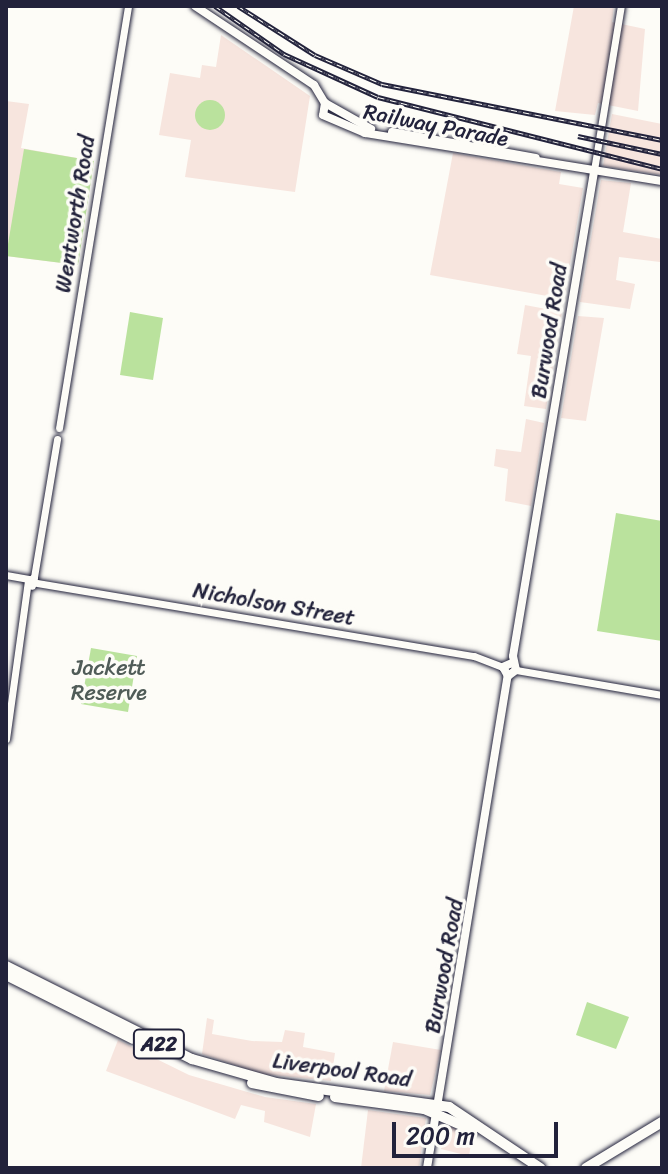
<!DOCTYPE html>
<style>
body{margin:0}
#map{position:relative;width:668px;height:1174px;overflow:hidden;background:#fdfcf7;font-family:Sriracha,sans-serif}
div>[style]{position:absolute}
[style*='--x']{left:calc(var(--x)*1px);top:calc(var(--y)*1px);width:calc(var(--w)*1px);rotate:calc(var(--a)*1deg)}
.built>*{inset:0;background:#f7e5de}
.green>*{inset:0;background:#bae29d}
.round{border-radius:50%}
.roads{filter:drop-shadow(0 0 2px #22223b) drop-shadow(0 0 2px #22223b)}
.minor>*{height:7px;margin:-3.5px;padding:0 3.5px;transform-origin:3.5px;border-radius:3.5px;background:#fdfcf7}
.major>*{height:8px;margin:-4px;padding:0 4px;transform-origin:4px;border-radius:4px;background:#fdfcf7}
.highway>*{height:10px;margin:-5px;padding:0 5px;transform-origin:5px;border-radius:5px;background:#fdfcf7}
.rail>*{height:5px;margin-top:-2.5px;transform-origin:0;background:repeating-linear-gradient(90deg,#fdfcf7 0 6px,#22223b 0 12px);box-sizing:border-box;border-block:2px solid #22223b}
span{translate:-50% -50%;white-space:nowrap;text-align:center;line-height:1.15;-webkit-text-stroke:7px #fdfcf7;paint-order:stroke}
.shield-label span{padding:2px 6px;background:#fdfcf7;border:2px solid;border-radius:6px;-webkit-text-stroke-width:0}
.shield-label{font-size:20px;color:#22223b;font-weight:700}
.street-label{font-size:22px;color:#22223b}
.park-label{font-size:22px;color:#505c58}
.frame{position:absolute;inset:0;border:8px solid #22223b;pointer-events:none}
.scale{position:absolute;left:392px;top:1122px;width:166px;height:36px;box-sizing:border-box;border:4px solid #22223b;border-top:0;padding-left:10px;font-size:24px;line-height:28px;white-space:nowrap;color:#22223b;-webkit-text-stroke:6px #fdfcf7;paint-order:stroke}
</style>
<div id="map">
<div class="built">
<div style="clip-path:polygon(574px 6px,614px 6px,612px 22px,645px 29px,638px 111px,598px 103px,595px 115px,555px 111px)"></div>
<div style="clip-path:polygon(221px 35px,310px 96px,295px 192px,185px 177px,191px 140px,159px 135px,170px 73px,200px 78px,202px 65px,216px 67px)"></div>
<div style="clip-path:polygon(6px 101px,29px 104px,21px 148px,94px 161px,78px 265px,6px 256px)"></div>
<div style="clip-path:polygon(612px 114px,662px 124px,662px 175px,603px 166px)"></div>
<div style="clip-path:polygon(453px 153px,561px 172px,559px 184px,583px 188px,564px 299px,430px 275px)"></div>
<div style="clip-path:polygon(601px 180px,631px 183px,623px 232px,662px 239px,660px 262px,619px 257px,616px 280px,635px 284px,630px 309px,580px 302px)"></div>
<div style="clip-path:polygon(525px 305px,562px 312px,546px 409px,524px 406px,531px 356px,517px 354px)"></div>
<div style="clip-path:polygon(578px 316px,604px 318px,586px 421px,561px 418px)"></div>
<div style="clip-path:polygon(526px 419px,544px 423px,531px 506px,505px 501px,508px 469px,494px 466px,496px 449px,521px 452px)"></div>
<div style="clip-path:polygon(207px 1018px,214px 1020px,212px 1034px,252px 1041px,282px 1042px,285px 1030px,305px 1033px,303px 1047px,335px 1053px,331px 1081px,261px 1074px,202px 1054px)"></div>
<div style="clip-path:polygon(118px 1040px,189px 1075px,265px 1097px,316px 1104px,310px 1137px,264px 1122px,265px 1111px,241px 1105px,235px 1119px,106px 1071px)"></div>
<div style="clip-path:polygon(393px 1042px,441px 1050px,430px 1095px,384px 1091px)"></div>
<div style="clip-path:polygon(368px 1110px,426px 1118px,419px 1168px,361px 1168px)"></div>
<div style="clip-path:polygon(447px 1124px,472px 1137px,469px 1156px,441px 1149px)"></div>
</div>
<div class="green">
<div class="round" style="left:195px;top:100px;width:30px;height:30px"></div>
<div style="clip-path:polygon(24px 149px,94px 161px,78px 265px,6px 256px)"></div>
<div style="clip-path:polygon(130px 312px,163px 318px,153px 380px,120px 375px)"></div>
<div style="clip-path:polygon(616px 513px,662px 521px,662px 641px,597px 631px)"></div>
<div style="clip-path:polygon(91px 648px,137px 656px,128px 712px,81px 704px)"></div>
<div style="clip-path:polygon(587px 1002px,629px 1017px,616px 1049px,576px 1035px)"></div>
</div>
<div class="roads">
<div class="minor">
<div style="--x:594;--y:170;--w:166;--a:-80.7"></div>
<div style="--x:59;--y:428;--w:428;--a:-80.7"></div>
<div style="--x:6;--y:575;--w:23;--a:10"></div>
<div style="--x:34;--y:577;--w:140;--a:-80.5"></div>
<div style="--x:37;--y:583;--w:443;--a:9.5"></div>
<div style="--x:474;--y:656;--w:31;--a:21"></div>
<div style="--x:516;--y:670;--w:148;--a:9.7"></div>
<div style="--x:6;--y:739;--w:160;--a:-82.1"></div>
<div style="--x:28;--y:581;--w:7;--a:-34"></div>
<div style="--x:34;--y:577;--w:9;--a:103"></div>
</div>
<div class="major">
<div style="--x:195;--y:6;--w:143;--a:33.6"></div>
<div style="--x:314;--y:85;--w:21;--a:59"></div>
<div style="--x:325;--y:103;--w:12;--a:99"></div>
<div style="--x:323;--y:115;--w:46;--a:23.2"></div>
<div style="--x:365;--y:133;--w:301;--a:9.2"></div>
<div style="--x:325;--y:103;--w:53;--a:29.5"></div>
<div style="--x:392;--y:132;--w:146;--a:10.2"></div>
<div style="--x:508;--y:676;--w:10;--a:-37"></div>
<div style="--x:516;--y:670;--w:14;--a:-102"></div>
<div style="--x:513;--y:656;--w:493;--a:-80.5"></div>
<div style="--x:508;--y:676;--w:10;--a:-119"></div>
<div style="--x:503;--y:667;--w:10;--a:-24"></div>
<div style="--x:427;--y:1168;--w:499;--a:-80.7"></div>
</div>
<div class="highway">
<div style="--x:6;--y:966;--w:208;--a:26.6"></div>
<div style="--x:192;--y:1059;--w:87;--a:15.9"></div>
<div style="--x:276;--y:1083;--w:175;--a:7.9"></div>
<div style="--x:449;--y:1107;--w:110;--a:33.8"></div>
<div style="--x:6;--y:975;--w:142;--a:26.7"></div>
<div style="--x:252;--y:1083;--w:68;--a:11"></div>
<div style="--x:335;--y:1097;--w:90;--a:7.7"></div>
<div style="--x:424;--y:1109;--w:53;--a:23.2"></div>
<div style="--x:586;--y:1168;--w:89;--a:-31.2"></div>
</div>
</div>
<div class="rail">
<div style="--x:215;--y:6;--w:84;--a:34.8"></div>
<div style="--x:284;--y:54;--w:103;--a:24.6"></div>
<div style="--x:378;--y:97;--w:293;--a:14.2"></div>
<div style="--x:238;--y:6;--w:91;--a:32.5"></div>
<div style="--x:315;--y:55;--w:73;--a:23.4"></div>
<div style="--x:382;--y:84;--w:286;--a:11.3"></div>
<div style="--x:578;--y:136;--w:86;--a:12.1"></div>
</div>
<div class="shield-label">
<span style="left:159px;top:1044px">A22</span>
</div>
<div class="street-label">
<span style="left:436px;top:125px;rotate:11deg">Railway Parade</span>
<span style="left:75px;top:214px;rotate:-81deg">Wentworth Road</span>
<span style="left:549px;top:331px;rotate:-81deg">Burwood Road</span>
<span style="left:274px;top:604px;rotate:10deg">Nicholson Street</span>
<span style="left:444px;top:966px;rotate:-80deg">Burwood Road</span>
<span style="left:342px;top:1070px;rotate:8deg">Liverpool Road</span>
</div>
<div class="park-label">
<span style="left:109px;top:680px">Jackett<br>Reserve</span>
</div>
<div class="frame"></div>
<div class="scale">200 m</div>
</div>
